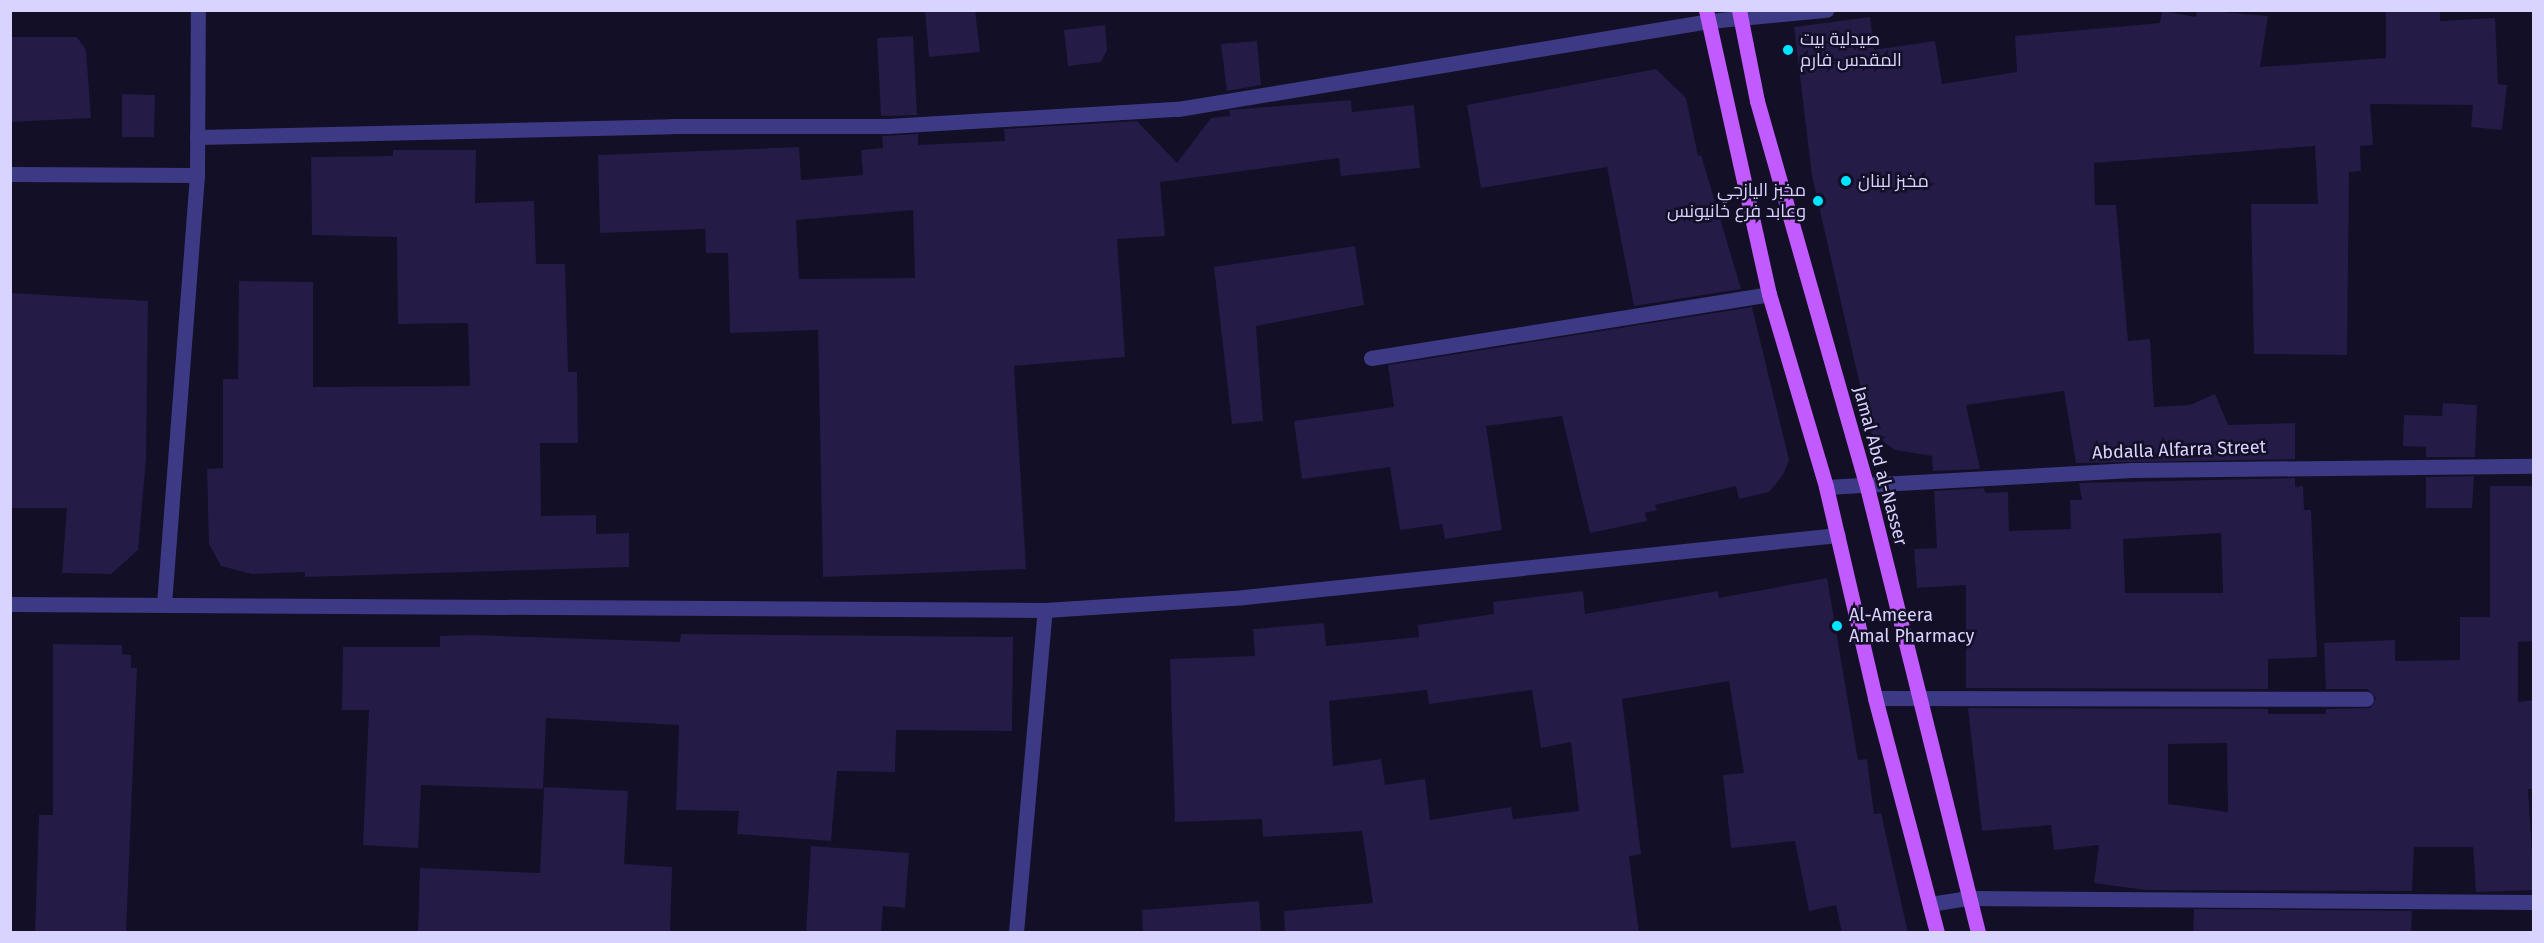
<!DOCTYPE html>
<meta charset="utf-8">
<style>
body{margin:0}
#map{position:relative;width:2544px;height:943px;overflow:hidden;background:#130f26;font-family:"Fira Sans",Cairo,sans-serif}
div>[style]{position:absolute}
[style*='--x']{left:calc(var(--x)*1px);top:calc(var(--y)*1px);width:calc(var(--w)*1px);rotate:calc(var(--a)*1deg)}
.building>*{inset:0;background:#241b47}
.minor>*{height:15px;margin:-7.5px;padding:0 7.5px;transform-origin:7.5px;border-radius:7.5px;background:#3d3a85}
.major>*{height:15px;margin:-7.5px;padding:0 7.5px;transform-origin:7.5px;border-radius:7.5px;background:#c25bff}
.dots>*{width:16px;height:16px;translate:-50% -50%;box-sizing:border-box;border:3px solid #130f26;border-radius:50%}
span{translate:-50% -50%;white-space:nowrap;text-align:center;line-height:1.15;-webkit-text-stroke:5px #130f26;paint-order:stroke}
.poi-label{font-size:18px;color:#d9d4ff}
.left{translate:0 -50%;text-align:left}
.right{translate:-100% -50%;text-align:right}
.street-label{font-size:18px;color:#d9d4ff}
.frame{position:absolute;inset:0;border:12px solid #d9d4ff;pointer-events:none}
</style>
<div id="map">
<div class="building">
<div style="clip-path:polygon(925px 10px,975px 10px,980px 52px,929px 57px)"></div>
<div style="clip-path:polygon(2197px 10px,2268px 16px,2260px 67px,2386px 58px,2386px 10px,2440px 10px,2440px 21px,2495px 18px,2498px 84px,2507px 85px,2502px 130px,2471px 127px,2473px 105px,2370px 104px,2373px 145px,2360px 146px,2361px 171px,2349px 172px,2347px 355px,2254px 354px,2251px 204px,2318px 204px,2315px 146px,2094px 163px,2095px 205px,2116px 205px,2128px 341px,2150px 339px,2154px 407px,2190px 405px,2215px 394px,2228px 425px,2295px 423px,2295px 459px,2076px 463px,2064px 391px,1966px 405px,1980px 469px,1933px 471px,1932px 456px,1895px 450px,1871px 433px,1812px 176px,1794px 27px,1870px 17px,1874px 50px,1935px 41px,1942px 84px,2017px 72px,2015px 36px,2160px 23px,2162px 11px,2196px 17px)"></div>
<div style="clip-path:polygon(1105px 25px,1107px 50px,1101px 62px,1068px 66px,1064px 30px)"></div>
<div style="clip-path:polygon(913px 36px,917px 115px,881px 116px,877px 38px)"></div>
<div style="clip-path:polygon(10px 37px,77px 37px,86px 50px,91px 118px,10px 122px)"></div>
<div style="clip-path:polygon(1257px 41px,1261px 85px,1227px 91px,1221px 44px)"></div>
<div style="clip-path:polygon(1656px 69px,1686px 98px,1698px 156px,1701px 155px,1741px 289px,1634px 306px,1607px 167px,1481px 188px,1467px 105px)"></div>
<div style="clip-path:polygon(122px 94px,155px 95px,154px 137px,122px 137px)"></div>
<div style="clip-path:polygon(evenodd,1351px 100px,1352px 112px,1414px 105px,1420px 168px,1341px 176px,1339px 158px,1160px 182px,1165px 236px,1117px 239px,1125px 357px,1014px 366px,1026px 569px,823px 577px,818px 330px,730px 333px,728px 253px,706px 253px,705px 229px,600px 233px,598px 155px,799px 147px,801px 180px,863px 175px,861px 150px,883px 148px,882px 136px,918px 134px,918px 145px,1005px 141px,1004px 129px,1137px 121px,1177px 163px,1211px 118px,1230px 116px,1229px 110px,1351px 100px,913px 210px,915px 278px,799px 279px,796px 220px,913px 210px)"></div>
<div style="clip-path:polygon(393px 150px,476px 150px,475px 203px,534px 201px,536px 264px,565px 264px,568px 372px,577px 372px,578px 443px,540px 443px,541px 516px,596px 515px,596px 534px,629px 533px,629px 567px,305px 577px,305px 572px,252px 574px,221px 566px,209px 544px,207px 469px,223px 468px,223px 379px,238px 379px,239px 281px,313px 282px,313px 387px,470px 386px,468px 323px,398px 324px,397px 237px,312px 235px,311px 157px,393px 156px)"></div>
<div style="clip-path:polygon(1355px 246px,1364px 305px,1256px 326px,1263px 421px,1232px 424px,1214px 267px)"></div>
<div style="clip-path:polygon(10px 293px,148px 301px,146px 459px,138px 550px,111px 574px,62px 573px,67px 508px,10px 508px)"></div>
<div style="clip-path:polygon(1752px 307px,1789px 460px,1783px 475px,1769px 492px,1739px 499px,1736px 486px,1655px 505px,1657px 510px,1645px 513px,1647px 521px,1590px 533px,1562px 416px,1486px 426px,1502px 530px,1445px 539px,1442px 524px,1400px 530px,1390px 467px,1302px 479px,1294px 421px,1394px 407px,1388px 365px)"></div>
<div style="clip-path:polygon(2443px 403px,2477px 405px,2475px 457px,2426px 457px,2426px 447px,2403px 446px,2404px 415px,2442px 416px)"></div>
<div style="clip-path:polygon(2474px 476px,2472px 508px,2426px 508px,2426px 477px)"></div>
<div style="clip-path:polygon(evenodd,2295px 478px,2295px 487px,2303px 486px,2304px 510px,2311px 510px,2317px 657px,2268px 659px,2268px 689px,1966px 688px,1966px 585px,1917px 588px,1914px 549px,1937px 548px,1934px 491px,1984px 488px,1985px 493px,2008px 492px,2009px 531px,2071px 529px,2070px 500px,2082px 500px,2079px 483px,2295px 478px,2221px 533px,2223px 593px,2125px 593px,2123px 539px,2221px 533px)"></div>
<div style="clip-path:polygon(evenodd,2490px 486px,2534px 486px,2533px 641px,2518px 642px,2518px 702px,2534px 700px,2534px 789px,2528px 789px,2534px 890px,2476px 892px,2473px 847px,2414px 847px,2412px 891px,2145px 890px,2094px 883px,2099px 845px,2054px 850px,2051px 825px,1982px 831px,1968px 708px,2268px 709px,2268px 714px,2326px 714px,2326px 709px,2370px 708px,2376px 698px,2367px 689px,2326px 689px,2324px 643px,2395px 640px,2395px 661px,2460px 660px,2460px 617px,2490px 617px,2490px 486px,2227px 743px,2228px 812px,2168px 804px,2168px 744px,2227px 743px)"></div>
<div style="clip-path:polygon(evenodd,1827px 578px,1858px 760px,1867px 759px,1874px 814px,1881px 813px,1908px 933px,1842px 933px,1836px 905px,1809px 911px,1795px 841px,1731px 848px,1723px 775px,1744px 773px,1729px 681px,1622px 699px,1641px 854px,1629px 856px,1639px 933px,1285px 933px,1284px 911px,1373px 903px,1362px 831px,1263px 837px,1262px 819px,1175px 822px,1170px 659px,1255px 656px,1253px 629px,1324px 623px,1326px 646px,1419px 637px,1418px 625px,1494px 614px,1493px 602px,1583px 591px,1585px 614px,1718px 591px,1719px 598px,1827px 578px,1427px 690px,1429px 704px,1532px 690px,1541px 748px,1571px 742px,1579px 811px,1513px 819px,1511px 807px,1430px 820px,1425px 779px,1385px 785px,1381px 759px,1333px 766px,1329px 701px,1427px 690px)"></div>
<div style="clip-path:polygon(681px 634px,1013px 637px,1012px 731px,896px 730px,895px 772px,837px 771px,831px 841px,737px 834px,739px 811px,676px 810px,679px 725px,546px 718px,543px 789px,421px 785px,418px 848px,363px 845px,369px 710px,342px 710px,343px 647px,440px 647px,440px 636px,472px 635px,680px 642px)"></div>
<div style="clip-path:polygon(53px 644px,122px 645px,122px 654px,131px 655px,131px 668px,137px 668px,126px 933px,35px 933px,39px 815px,53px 815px)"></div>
<div style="clip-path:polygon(544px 787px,628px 791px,624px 864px,672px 867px,670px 933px,418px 933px,420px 868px,540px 873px)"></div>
<div style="clip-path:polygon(811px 846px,909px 853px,905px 908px,883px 906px,881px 933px,806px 933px)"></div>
<div style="clip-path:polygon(1259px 901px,1261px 933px,1143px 933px,1142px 910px)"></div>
<div style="clip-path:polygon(2194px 909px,2412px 911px,2411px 933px,2193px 933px)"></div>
</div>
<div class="minor">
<div style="--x:197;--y:137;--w:475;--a:-1.3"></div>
<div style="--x:672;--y:126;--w:216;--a:0"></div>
<div style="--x:888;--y:126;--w:290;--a:-3.4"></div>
<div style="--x:1178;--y:109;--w:538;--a:-9.41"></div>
<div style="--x:1709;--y:21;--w:118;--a:-5.4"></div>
<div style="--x:10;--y:174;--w:187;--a:0.3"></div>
<div style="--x:1371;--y:358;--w:403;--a:-9.1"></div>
<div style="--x:1826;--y:487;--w:306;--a:-3.2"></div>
<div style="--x:2132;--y:470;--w:402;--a:-0.6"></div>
<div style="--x:10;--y:604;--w:1035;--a:0.33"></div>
<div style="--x:1045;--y:610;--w:199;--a:-3.7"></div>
<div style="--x:1244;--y:597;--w:597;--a:-5.96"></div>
<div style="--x:164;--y:604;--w:430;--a:-85.6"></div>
<div style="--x:197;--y:175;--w:165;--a:-89.7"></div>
<div style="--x:1875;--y:698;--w:491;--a:0.1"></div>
<div style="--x:1930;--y:904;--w:39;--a:-9"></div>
<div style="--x:1969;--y:898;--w:565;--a:0.41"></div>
<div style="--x:1016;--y:932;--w:323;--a:-84.9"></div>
</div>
<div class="major">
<div style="--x:1706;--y:10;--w:291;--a:77.5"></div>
<div style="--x:1769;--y:294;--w:201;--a:73.5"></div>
<div style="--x:1826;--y:487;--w:217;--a:76.9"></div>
<div style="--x:1875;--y:698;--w:242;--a:75.2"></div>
<div style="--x:1739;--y:10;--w:93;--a:78.8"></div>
<div style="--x:1757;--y:101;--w:397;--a:74.1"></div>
<div style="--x:1866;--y:483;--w:463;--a:76"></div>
</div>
<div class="dots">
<div style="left:1788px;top:50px;background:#00e5ff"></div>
<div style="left:1846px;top:181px;background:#00e5ff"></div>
<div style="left:1818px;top:201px;background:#00e5ff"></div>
<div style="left:1837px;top:626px;background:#00e5ff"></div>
</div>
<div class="poi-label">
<span class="left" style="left:1800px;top:50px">صيدلية بيت<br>المقدس فارم</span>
<span class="left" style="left:1858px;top:181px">مخبز لبنان</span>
<span class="right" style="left:1806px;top:201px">مخبز اليازجي<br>وعابد فرع خانيونس</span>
<span class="left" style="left:1849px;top:626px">Al-Ameera<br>Amal Pharmacy</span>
</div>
<div class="street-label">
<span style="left:2179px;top:450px;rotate:-2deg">Abdalla Alfarra Street</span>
<span style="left:1880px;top:466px;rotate:75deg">Jamal Abd al-Nasser</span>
</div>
<div class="frame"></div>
</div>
